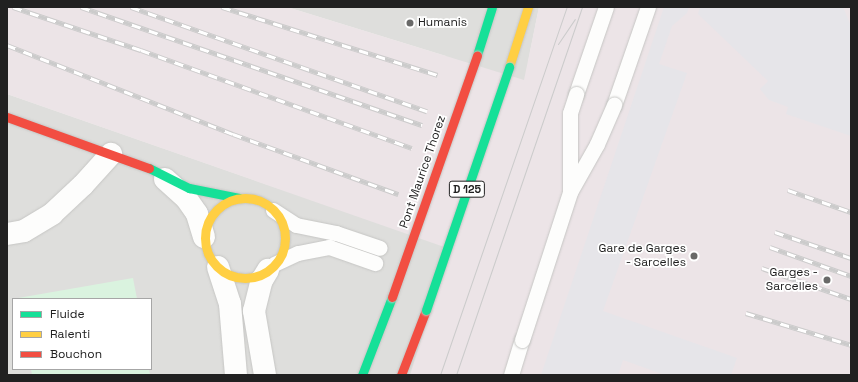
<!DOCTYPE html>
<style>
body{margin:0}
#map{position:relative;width:858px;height:382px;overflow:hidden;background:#efefeb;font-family:"Space Grotesk",sans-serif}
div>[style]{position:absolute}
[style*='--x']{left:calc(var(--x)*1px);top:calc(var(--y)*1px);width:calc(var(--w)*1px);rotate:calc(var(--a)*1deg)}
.built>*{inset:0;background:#dededc}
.industrial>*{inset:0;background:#ece4e7}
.park>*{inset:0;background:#daf3df}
.plaza>*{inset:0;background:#e6e5e9}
.roads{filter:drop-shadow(0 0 1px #c6c6c4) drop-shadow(0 0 1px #c6c6c4)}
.lane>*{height:15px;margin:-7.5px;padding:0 7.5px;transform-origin:7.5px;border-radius:7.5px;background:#fdfdfc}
.street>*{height:22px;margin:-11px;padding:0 11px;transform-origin:11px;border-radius:11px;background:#fdfdfc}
.fast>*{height:9px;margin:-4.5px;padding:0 4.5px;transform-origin:4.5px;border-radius:4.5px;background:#16e098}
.slow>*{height:9px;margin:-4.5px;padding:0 4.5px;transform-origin:4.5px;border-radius:4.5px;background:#ffcf43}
.slow>.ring{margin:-4.5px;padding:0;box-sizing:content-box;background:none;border:9px solid #ffcf43;border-radius:50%}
.jam>*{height:9px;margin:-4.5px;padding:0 4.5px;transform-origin:4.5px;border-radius:4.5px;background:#f24e42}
.tram>*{height:1px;margin:-0.5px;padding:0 0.5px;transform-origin:0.5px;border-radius:0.5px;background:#cbcbcb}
.rail>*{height:4.5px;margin-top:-2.25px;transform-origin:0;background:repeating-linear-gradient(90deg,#fff 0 9px,#cbcbcb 0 18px);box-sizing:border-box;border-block:1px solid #cbcbcb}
.bridges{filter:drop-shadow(0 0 1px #c6c6c4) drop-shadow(0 0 1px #c6c6c4)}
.lane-bridge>*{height:15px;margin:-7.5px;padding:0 7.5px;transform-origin:7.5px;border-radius:7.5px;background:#fdfdfc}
.fast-bridge>*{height:9px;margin:-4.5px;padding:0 4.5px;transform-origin:4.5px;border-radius:4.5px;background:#16e098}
.jam-bridge>*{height:9px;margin:-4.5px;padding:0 4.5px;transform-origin:4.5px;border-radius:4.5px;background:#f24e42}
.dots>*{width:11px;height:11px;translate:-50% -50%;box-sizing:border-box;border:2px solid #fff;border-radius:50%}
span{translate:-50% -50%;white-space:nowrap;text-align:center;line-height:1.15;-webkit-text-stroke:3.5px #fff;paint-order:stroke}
.shield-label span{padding:1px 3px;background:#fff;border:1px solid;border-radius:3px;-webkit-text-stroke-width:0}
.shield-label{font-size:11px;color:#212121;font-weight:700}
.poi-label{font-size:12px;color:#212121}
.left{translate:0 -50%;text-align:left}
.right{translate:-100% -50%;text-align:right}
.street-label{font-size:12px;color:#212121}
.frame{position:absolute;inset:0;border:8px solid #212121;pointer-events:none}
.legend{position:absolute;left:12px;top:298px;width:140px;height:72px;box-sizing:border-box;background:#fff;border:1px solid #a6a6a6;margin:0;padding:5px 7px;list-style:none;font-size:12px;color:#212121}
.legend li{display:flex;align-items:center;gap:8px;height:20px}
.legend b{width:20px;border:1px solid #a6a6a6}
</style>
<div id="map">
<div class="built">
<div style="clip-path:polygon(evenodd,287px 7px,539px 7px,528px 62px,851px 371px,851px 375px,7px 375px,7px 94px,277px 188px,389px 223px,446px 56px,287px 7px,13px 299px,151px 299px,151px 369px,13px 369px,13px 299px)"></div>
</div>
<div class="industrial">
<div style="clip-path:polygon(7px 7px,287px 7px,524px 80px,539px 7px,851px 7px,851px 375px,410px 375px,450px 249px,7px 94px)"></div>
</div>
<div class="park">
<div style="clip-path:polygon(133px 278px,137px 299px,18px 299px,18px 298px)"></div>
<div style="clip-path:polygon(31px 369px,149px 369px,150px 375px,32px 375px)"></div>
</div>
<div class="plaza">
<div style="clip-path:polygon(664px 7px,689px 7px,687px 13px,672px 26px,659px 64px,687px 73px,603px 311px,737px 358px,731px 375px,665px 375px,623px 360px,618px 375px,541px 375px)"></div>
<div style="clip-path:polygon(700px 7px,843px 7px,851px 26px,851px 136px,786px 114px,788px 107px,769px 100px,760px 89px,768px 81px,698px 14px)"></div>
</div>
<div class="roads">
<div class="lane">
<div style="--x:576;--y:94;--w:92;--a:-71"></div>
<div style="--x:614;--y:105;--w:104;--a:-70.9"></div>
<div style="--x:273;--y:210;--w:27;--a:33"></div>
<div style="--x:296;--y:225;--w:41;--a:11.3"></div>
<div style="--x:336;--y:233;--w:46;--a:18.8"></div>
<div style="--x:274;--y:264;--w:26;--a:-25"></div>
<div style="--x:298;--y:253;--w:32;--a:-11"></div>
<div style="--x:329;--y:247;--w:49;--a:19.2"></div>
<div style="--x:511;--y:375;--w:37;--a:-73"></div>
</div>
<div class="street">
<div style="--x:165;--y:179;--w:28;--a:42"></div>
<div style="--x:186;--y:198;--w:19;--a:55"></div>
<div style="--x:197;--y:214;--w:24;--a:73"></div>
<div style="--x:7;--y:234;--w:17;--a:-10"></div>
<div style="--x:24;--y:231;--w:33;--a:-31"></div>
<div style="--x:52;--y:214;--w:42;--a:-43.1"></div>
<div style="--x:83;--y:185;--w:42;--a:-47.9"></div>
<div style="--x:218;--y:267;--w:39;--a:72"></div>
<div style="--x:230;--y:304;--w:71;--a:85.2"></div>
<div style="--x:265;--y:375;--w:65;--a:-99.8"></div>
<div style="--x:254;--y:311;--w:32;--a:-76"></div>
<div style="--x:262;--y:280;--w:12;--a:-59"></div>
</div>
<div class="fast">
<div style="--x:477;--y:55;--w:50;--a:-72.6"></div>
<div style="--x:149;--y:168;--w:45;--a:26.6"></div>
<div style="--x:189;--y:188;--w:51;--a:11.3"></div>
<div style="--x:362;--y:375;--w:84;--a:-69"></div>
</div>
<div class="slow">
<div style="--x:509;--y:67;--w:63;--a:-72.4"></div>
<div class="ring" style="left:205px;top:198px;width:71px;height:71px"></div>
</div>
<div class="jam">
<div style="--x:7;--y:117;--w:151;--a:19.8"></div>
<div style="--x:401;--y:375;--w:70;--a:-69"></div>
</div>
</div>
<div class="tram">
<div style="--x:558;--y:44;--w:30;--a:-56"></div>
<div style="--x:440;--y:375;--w:389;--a:-71"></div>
<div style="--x:456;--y:375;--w:389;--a:-71.1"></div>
</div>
<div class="rail">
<div style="--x:13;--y:7;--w:135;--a:18.6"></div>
<div style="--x:141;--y:50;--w:288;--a:19.9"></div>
<div style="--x:81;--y:7;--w:361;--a:19.1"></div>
<div style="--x:131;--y:7;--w:314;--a:19.4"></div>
<div style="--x:222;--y:7;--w:226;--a:17.5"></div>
<div style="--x:7;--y:45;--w:243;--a:21.5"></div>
<div style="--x:233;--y:134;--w:176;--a:20"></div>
<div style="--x:788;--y:190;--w:67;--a:19.2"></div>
<div style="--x:775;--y:232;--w:80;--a:18.9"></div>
<div style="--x:770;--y:247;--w:86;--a:19.7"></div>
<div style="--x:762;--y:268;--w:94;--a:19.2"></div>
<div style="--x:746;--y:313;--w:110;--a:16.9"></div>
</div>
<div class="bridges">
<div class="lane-bridge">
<div style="--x:570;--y:191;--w:78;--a:-90"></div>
<div style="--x:570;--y:113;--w:20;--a:-72"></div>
<div style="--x:522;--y:340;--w:156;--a:-72"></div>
<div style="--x:570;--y:192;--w:55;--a:-60.6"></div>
<div style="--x:597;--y:144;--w:43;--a:-66.4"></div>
</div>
<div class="fast-bridge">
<div style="--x:426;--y:310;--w:257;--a:-71.1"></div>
</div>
<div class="jam-bridge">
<div style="--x:392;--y:297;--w:256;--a:-70.6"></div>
</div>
</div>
<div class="dots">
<div style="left:410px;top:23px;background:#696968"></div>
<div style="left:694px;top:256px;background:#696968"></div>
<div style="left:827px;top:280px;background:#696968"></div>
</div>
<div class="shield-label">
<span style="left:467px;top:189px">D 125</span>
</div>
<div class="poi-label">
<span class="left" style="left:418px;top:23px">Humanis</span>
<span class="right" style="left:686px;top:256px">Gare de Garges<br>- Sarcelles</span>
<span class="right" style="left:818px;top:280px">Garges -<br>Sarcelles</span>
</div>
<div class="street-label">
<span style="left:423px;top:172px;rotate:-71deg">Pont Maurice Thorez</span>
</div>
<div class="frame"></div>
<ul class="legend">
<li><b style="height:5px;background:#16e098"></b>Fluide</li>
<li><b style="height:5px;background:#ffcf43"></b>Ralenti</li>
<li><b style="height:5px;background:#f24e42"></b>Bouchon</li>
</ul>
</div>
